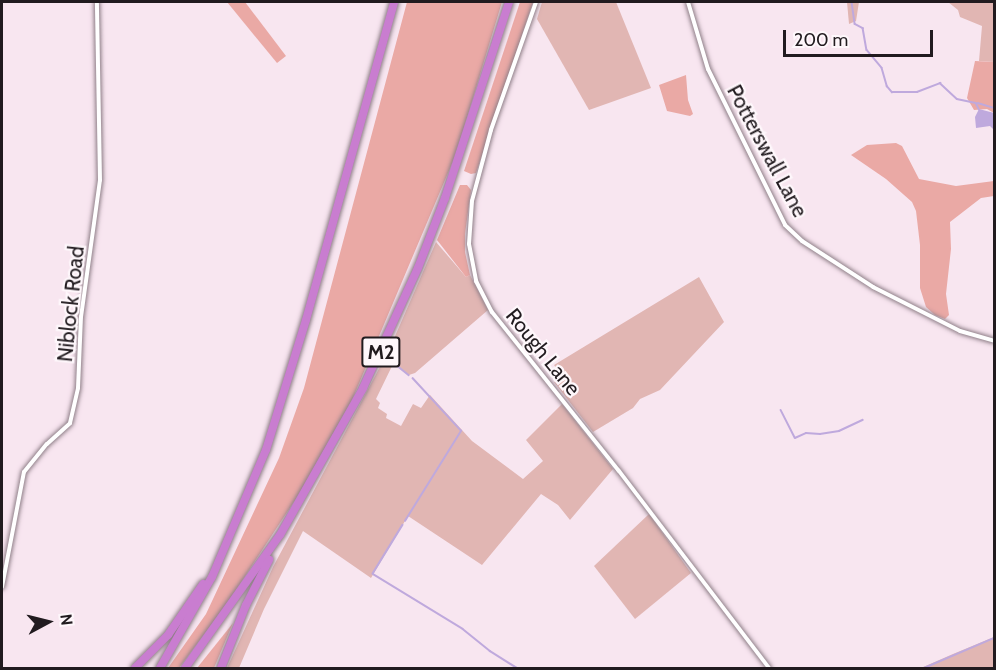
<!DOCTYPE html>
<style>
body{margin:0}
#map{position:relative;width:996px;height:670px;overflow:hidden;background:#f8e6f0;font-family:Cabin,sans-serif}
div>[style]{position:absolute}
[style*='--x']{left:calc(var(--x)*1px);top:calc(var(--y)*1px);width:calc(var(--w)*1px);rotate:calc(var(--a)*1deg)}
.green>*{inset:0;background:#e1b6b3}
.forest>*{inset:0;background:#eaa9a5}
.water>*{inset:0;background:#bfa9dd}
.stream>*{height:1.5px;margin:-0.75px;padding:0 0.75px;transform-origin:0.75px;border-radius:0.75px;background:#bfa9dd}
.roads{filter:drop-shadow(0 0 2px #8f7f88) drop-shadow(0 0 2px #8f7f88)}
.street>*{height:4px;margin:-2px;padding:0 2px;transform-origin:2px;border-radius:2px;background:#fff}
.highway>*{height:8px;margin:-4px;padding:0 4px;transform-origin:4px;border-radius:4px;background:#c97dd0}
span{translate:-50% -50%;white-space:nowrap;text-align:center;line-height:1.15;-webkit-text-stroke:4.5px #fef7fb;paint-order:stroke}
.shield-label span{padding:2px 4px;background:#fef7fb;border:2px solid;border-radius:4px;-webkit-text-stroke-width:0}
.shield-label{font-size:20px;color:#211b1f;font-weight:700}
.street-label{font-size:21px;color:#211b1f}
.frame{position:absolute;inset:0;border:3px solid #211b1f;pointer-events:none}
.north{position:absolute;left:18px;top:592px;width:60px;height:60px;-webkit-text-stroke:4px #fef7fb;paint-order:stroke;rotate:83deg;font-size:16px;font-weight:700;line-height:24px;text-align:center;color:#211b1f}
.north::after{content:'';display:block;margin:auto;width:21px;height:27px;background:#211b1f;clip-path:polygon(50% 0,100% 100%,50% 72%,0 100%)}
.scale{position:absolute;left:783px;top:30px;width:150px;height:27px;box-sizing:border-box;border:3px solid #211b1f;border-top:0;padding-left:8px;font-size:18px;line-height:21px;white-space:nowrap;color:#211b1f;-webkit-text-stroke:4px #fef7fb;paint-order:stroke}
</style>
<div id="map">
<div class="green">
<div style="clip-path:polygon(542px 2px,616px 2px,651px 88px,589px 110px,537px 19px)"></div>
<div style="clip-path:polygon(847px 2px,859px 2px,856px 21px,849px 24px)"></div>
<div style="clip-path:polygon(948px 2px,994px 2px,994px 62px,979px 61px,982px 26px,960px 17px,958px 10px)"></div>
<div style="clip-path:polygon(436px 242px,466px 277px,470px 275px,488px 310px,415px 373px,409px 375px,393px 364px,376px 399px,380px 403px,378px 408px,387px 414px,386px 418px,401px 426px,413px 404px,421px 408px,430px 395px,472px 441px,523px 479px,543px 461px,526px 440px,562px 404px,613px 469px,570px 520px,558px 505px,541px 494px,482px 565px,408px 516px,371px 578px,303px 531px,264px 609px,239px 668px,227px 668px,273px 567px,389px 350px)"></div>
<div style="clip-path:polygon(699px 277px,724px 322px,660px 390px,640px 399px,633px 408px,593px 432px,554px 382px,562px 376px,554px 365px)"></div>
<div style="clip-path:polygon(649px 514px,691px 573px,635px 619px,594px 566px)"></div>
<div style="clip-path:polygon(994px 637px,994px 668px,921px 668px,953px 654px)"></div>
</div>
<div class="forest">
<div style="clip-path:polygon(227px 2px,245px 2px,286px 56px,277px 63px)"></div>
<div style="clip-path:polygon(407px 2px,502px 2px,456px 154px,352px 400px,301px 491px,228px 602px,179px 668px,168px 668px,206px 614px,279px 458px,304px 388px)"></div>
<div style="clip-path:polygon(520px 2px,533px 2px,476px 173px,471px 174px,464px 171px)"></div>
<div style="clip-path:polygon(975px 61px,994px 62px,994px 113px,987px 109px,974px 110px,967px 98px)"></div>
<div style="clip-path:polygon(686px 75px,688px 100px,693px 114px,690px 116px,667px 111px,659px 85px)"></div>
<div style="clip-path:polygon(896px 143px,902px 146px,919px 179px,956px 186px,994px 181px,994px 196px,981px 198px,950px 222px,951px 249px,946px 294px,949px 315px,945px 319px,935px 315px,926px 307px,920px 288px,920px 245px,916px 211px,912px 202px,886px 179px,851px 155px,867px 145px)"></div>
<div style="clip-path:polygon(460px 185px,467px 185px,471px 190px,465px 234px,465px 252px,470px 275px,466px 277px,437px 240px)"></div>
<div style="clip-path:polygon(233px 623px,214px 668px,197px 668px)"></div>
</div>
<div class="water">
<div style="clip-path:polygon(979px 109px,994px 113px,994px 130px,990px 126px,976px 128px,975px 117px)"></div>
</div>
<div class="stream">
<div style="--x:852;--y:2;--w:22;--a:82"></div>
<div style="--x:855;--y:24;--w:9;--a:27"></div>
<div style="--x:863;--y:28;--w:22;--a:80"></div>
<div style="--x:867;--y:50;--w:23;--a:50"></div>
<div style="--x:882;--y:68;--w:19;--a:74"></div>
<div style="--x:887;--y:86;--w:8;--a:50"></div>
<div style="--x:892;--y:92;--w:25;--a:0"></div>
<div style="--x:917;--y:92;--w:25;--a:-21"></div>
<div style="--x:940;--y:83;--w:23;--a:43"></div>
<div style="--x:957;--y:99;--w:19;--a:12"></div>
<div style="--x:976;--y:103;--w:7;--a:63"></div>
<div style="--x:978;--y:103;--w:17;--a:17"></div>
<div style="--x:394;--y:363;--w:19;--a:39"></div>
<div style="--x:781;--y:410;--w:31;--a:63"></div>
<div style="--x:795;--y:438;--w:12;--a:-24"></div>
<div style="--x:806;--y:433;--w:14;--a:4"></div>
<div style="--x:820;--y:434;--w:19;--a:-9"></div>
<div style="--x:839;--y:431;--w:26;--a:-25"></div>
<div style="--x:405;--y:521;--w:106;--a:-58.1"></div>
<div style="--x:461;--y:431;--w:71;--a:-132.7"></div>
<div style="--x:403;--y:525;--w:57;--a:121.5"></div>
<div style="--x:373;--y:574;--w:105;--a:31.4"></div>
<div style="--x:463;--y:629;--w:35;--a:39"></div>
<div style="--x:490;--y:651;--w:32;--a:32"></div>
<div style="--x:924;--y:668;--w:76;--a:-23.2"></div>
</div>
<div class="roads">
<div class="street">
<div style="--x:536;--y:2;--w:136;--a:109.4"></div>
<div style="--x:491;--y:130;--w:73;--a:105"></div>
<div style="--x:472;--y:201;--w:43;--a:94"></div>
<div style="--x:469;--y:244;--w:38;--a:79"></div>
<div style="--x:476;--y:281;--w:35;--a:63"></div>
<div style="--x:492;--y:312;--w:203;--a:51.4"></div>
<div style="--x:619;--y:471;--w:248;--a:52.7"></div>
<div style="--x:688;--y:2;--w:70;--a:73.4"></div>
<div style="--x:708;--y:69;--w:174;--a:63.7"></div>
<div style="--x:785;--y:225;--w:23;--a:43"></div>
<div style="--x:802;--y:241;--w:85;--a:32.9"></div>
<div style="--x:873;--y:287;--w:97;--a:26.8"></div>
<div style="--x:960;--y:331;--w:35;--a:16"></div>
<div style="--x:2;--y:587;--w:117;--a:-79.2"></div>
<div style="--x:24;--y:472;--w:36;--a:-51"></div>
<div style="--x:47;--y:444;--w:31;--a:-42"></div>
<div style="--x:70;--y:423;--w:36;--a:-77"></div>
<div style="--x:78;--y:388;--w:71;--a:-87.6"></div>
<div style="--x:81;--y:317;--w:138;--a:-82.1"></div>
<div style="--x:100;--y:180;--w:178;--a:-91"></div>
</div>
<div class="highway">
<div style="--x:135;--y:668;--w:47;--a:-45"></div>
<div style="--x:168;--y:635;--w:62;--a:-55.5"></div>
<div style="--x:160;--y:668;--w:105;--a:-60.3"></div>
<div style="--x:212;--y:577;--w:138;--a:-67"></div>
<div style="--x:266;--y:450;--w:136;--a:-72.9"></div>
<div style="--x:306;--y:320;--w:330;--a:-74.5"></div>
<div style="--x:185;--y:668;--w:163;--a:-54.5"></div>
<div style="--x:280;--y:535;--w:169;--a:-60.5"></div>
<div style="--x:363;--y:388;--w:132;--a:-65.4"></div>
<div style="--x:418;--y:268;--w:75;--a:-68.9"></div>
<div style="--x:445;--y:198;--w:206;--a:-71.9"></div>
<div style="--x:221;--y:668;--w:68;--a:-68.4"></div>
<div style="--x:246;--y:605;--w:51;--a:-62.9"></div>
</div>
</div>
<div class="shield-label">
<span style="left:381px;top:352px">M2</span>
</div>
<div class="street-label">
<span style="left:767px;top:151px;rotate:62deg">Potterswall Lane</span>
<span style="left:71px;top:304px;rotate:-84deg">Niblock Road</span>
<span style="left:543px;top:352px;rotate:51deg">Rough Lane</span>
</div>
<div class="frame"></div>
<div class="north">N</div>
<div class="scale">200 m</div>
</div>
